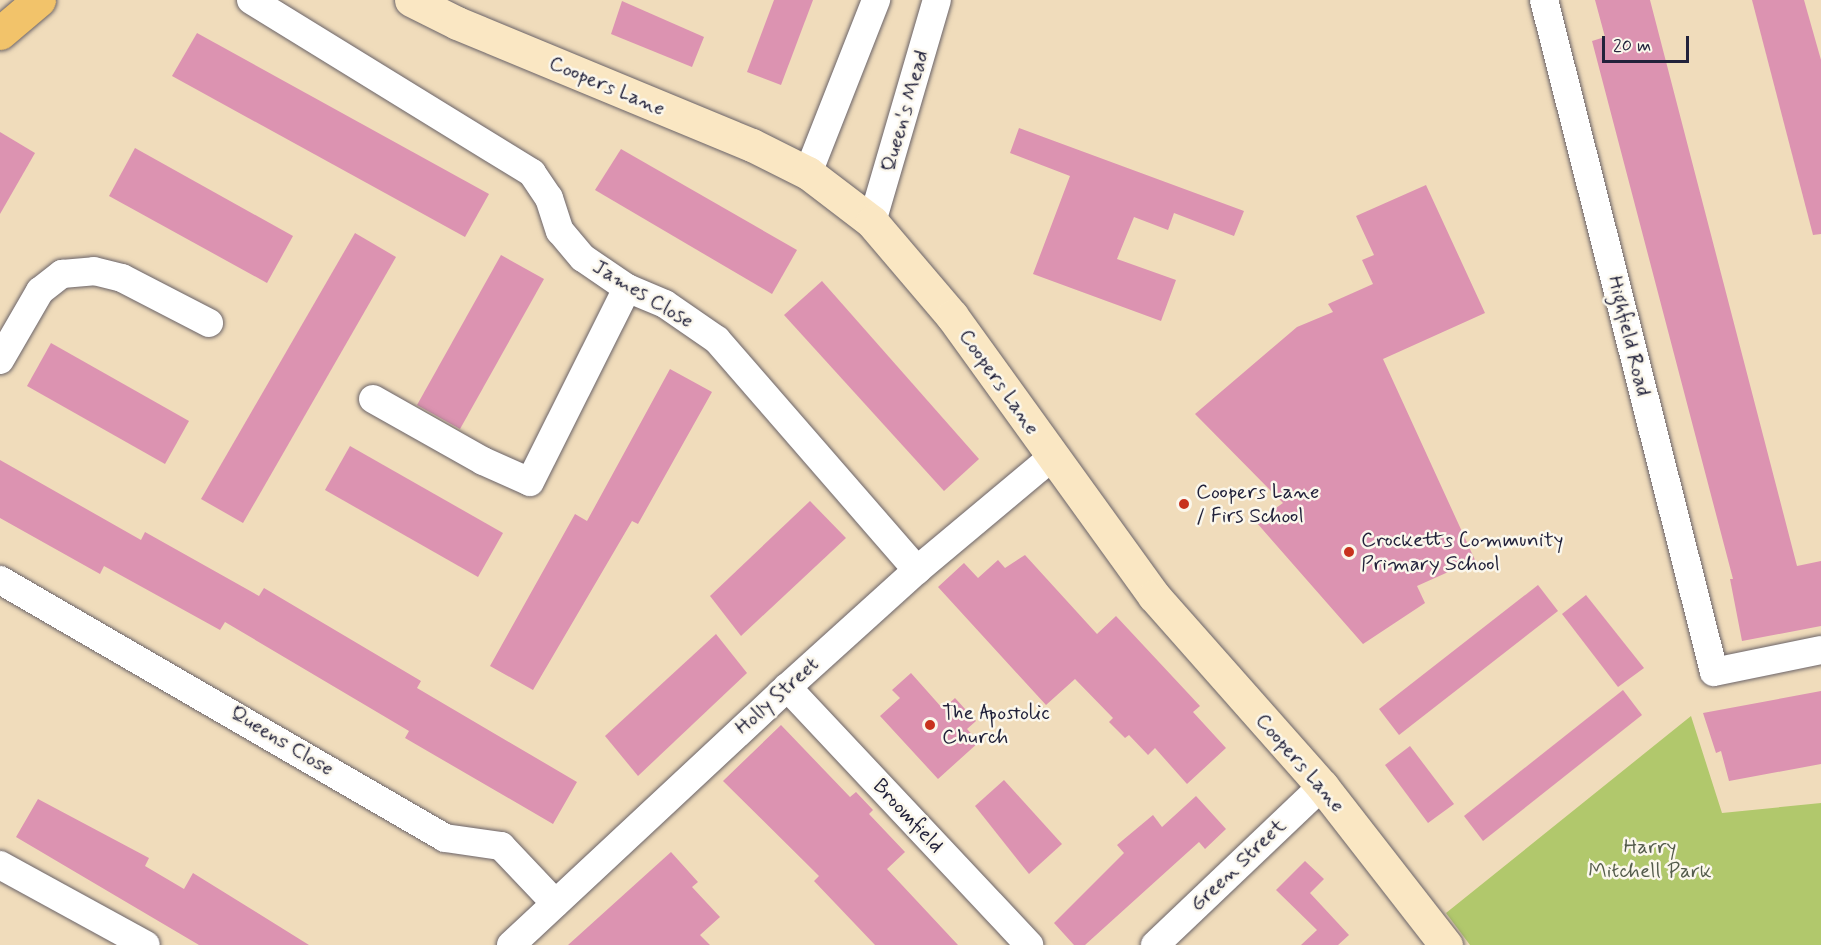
<!DOCTYPE html>
<style>
body{margin:0}
#map{position:relative;width:1821px;height:945px;overflow:hidden;background:#f0dcbb;font-family:Mynerve,sans-serif}
div>[style]{position:absolute}
[style*='--x']{left:calc(var(--x)*1px);top:calc(var(--y)*1px);width:calc(var(--w)*1px);rotate:calc(var(--a)*1deg)}
.green>*{inset:0;background:#b1c86c}
.building>*{inset:0;background:#dc93b1}
.roads{filter:drop-shadow(0 0 2px #6a6368) drop-shadow(0 0 2px #6a6368)}
.street>*{height:28px;margin:-14px;padding:0 14px;transform-origin:14px;border-radius:14px;background:#fff}
.secondary>*{height:33px;margin:-16.5px;padding:0 16.5px;transform-origin:16.5px;border-radius:16.5px;background:#fae7c3}
.primary>*{height:33px;margin:-16.5px;padding:0 16.5px;transform-origin:16.5px;border-radius:16.5px;background:#f2c36a}
.dots>*{width:16px;height:16px;translate:-50% -50%;box-sizing:border-box;border:3px solid #fbf7ec;border-radius:50%}
span{translate:-50% -50%;white-space:nowrap;text-align:center;line-height:1.15;-webkit-text-stroke:5px #fbf7ec;paint-order:stroke}
.street-label{font-size:21px;color:#22223b}
.poi-label{font-size:21px;color:#22223b}
.left{translate:0 -50%;text-align:left}
.park-label{font-size:21px;color:#545c4c}
.scale{position:absolute;left:1602px;top:36px;width:87px;height:27px;box-sizing:border-box;border:3px solid #22223b;border-top:0;padding-left:8px;font-size:18px;line-height:21px;white-space:nowrap;color:#22223b;-webkit-text-stroke:4px #fbf7ec;paint-order:stroke}
</style>
<div id="map">
<div class="green">
<div style="clip-path:polygon(1691px 716px,1722px 813px,1821px 803px,1821px 945px,1470px 945px,1446px 913px)"></div>
</div>
<div class="building">
<div style="clip-path:polygon(774px 0,813px 0,781px 85px,747px 72px)"></div>
<div style="clip-path:polygon(1595px 0,1650px 0,1797px 566px,1821px 561px,1821px 626px,1742px 641px,1730px 579px,1733px 579px,1592px 41px,1605px 37px)"></div>
<div style="clip-path:polygon(1752px 0,1804px 0,1821px 60px,1821px 234px,1813px 235px)"></div>
<div style="clip-path:polygon(622px 1px,704px 37px,692px 67px,611px 34px)"></div>
<div style="clip-path:polygon(197px 33px,489px 194px,465px 237px,172px 76px)"></div>
<div style="clip-path:polygon(1019px 128px,1244px 211px,1234px 236px,1174px 213px,1168px 230px,1134px 217px,1117px 259px,1176px 280px,1161px 321px,1033px 274px,1070px 176px,1010px 153px)"></div>
<div style="clip-path:polygon(0 132px,35px 153px,0 214px)"></div>
<div style="clip-path:polygon(135px 148px,293px 236px,267px 283px,109px 196px)"></div>
<div style="clip-path:polygon(621px 149px,797px 250px,772px 294px,595px 190px)"></div>
<div style="clip-path:polygon(1426px 185px,1485px 313px,1383px 359px,1475px 560px,1417px 586px,1425px 603px,1363px 644px,1256px 522px,1283px 503px,1195px 414px,1297px 327px,1333px 312px,1328px 304px,1373px 284px,1362px 260px,1374px 255px,1356px 216px)"></div>
<div style="clip-path:polygon(355px 233px,396px 257px,243px 523px,201px 499px)"></div>
<div style="clip-path:polygon(501px 255px,544px 279px,460px 429px,417px 405px)"></div>
<div style="clip-path:polygon(822px 281px,979px 459px,944px 491px,784px 315px)"></div>
<div style="clip-path:polygon(51px 343px,189px 421px,165px 464px,27px 386px)"></div>
<div style="clip-path:polygon(670px 369px,712px 392px,638px 524px,632px 521px,533px 690px,490px 666px,575px 514px,587px 521px)"></div>
<div style="clip-path:polygon(350px 446px,503px 533px,478px 577px,325px 490px)"></div>
<div style="clip-path:polygon(0 460px,141px 540px,145px 532px,259px 596px,264px 588px,421px 681px,417px 688px,577px 782px,553px 824px,405px 738px,409px 731px,225px 622px,220px 630px,104px 566px,100px 574px,0 518px)"></div>
<div style="clip-path:polygon(810px 501px,846px 538px,741px 636px,710px 596px)"></div>
<div style="clip-path:polygon(1025px 555px,1097px 634px,1116px 616px,1200px 706px,1193px 712px,1226px 748px,1187px 784px,1155px 748px,1148px 755px,1129px 735px,1125px 738px,1109px 722px,1113px 718px,1075px 679px,1046px 705px,938px 587px,964px 563px,978px 578px,998px 560px,1005px 568px)"></div>
<div style="clip-path:polygon(1538px 585px,1558px 611px,1399px 735px,1379px 709px)"></div>
<div style="clip-path:polygon(1586px 595px,1644px 668px,1618px 687px,1562px 614px)"></div>
<div style="clip-path:polygon(716px 634px,747px 673px,638px 776px,605px 736px)"></div>
<div style="clip-path:polygon(911px 673px,943px 709px,955px 698px,976px 721px,967px 729px,979px 742px,938px 779px,880px 716px,900px 698px,892px 690px)"></div>
<div style="clip-path:polygon(1623px 690px,1642px 715px,1483px 841px,1464px 816px)"></div>
<div style="clip-path:polygon(1821px 691px,1821px 764px,1729px 781px,1721px 751px,1716px 753px,1703px 713px)"></div>
<div style="clip-path:polygon(781px 725px,850px 797px,856px 792px,873px 810px,869px 814px,905px 852px,887px 869px,958px 945px,875px 945px,814px 881px,819px 876px,723px 781px)"></div>
<div style="clip-path:polygon(1410px 746px,1454px 804px,1428px 823px,1385px 765px)"></div>
<div style="clip-path:polygon(1004px 780px,1062px 844px,1029px 874px,975px 806px)"></div>
<div style="clip-path:polygon(1196px 796px,1226px 829px,1205px 849px,1199px 842px,1085px 945px,1074px 945px,1054px 923px,1124px 853px,1117px 845px,1153px 815px,1162px 827px)"></div>
<div style="clip-path:polygon(38px 799px,149px 858px,145px 866px,184px 889px,193px 873px,309px 945px,199px 945px,16px 837px)"></div>
<div style="clip-path:polygon(671px 852px,698px 882px,692px 887px,720px 917px,700px 935px,710px 945px,568px 945px)"></div>
<div style="clip-path:polygon(1305px 861px,1324px 879px,1310px 893px,1349px 935px,1338px 945px,1301px 945px,1317px 930px,1276px 890px)"></div>
</div>
<div class="roads">
<div class="street">
<div style="--x:251;--y:0;--w:330;--a:31.6"></div>
<div style="--x:532;--y:173;--w:30;--a:56"></div>
<div style="--x:549;--y:198;--w:35;--a:72"></div>
<div style="--x:560;--y:231;--w:35;--a:50"></div>
<div style="--x:583;--y:258;--w:53;--a:34.3"></div>
<div style="--x:627;--y:288;--w:41;--a:22.8"></div>
<div style="--x:665;--y:304;--w:63;--a:34.7"></div>
<div style="--x:717;--y:340;--w:305;--a:49"></div>
<div style="--x:1544;--y:0;--w:693;--a:75.8"></div>
<div style="--x:1714;--y:672;--w:109;--a:-11.6"></div>
<div style="--x:808;--y:173;--w:186;--a:-68.5"></div>
<div style="--x:872;--y:222;--w:231;--a:-73.7"></div>
<div style="--x:0;--y:360;--w:80;--a:-59.9"></div>
<div style="--x:40;--y:291;--w:28;--a:-38"></div>
<div style="--x:62;--y:274;--w:32;--a:-5"></div>
<div style="--x:94;--y:271;--w:29;--a:14"></div>
<div style="--x:122;--y:278;--w:98;--a:27.3"></div>
<div style="--x:373;--y:399;--w:126;--a:29.4"></div>
<div style="--x:483;--y:461;--w:51;--a:24.1"></div>
<div style="--x:530;--y:482;--w:217;--a:-63.4"></div>
<div style="--x:0;--y:580;--w:514;--a:30.1"></div>
<div style="--x:445;--y:838;--w:57;--a:8.1"></div>
<div style="--x:501;--y:846;--w:79;--a:46.5"></div>
<div style="--x:787;--y:687;--w:354;--a:46.8"></div>
<div style="--x:0;--y:865;--w:166;--a:28.7"></div>
<div style="--x:511;--y:945;--w:369;--a:-43"></div>
<div style="--x:781;--y:693;--w:183;--a:-42.1"></div>
<div style="--x:917;--y:570;--w:176;--a:-39.9"></div>
<div style="--x:1155;--y:945;--w:231;--a:-43.6"></div>
</div>
<div class="secondary">
<div style="--x:411;--y:0;--w:51;--a:26.6"></div>
<div style="--x:457;--y:23;--w:319;--a:22.5"></div>
<div style="--x:752;--y:145;--w:63;--a:26.6"></div>
<div style="--x:808;--y:173;--w:81;--a:37.4"></div>
<div style="--x:872;--y:222;--w:123;--a:49.6"></div>
<div style="--x:952;--y:316;--w:345;--a:54.2"></div>
<div style="--x:1154;--y:596;--w:254;--a:48.5"></div>
<div style="--x:1322;--y:786;--w:202;--a:52.1"></div>
</div>
<div class="primary">
<div style="--x:0;--y:33;--w:51;--a:-40.2"></div>
</div>
</div>
<div class="dots">
<div style="left:1184px;top:504px;background:#c8321e"></div>
<div style="left:1349px;top:552px;background:#c8321e"></div>
<div style="left:930px;top:725px;background:#c8321e"></div>
</div>
<div class="street-label">
<span style="left:607px;top:86px;rotate:23deg">Coopers Lane</span>
<span style="left:905px;top:111px;rotate:-74deg">Queen's Mead</span>
<span style="left:643px;top:294px;rotate:31deg">James Close</span>
<span style="left:1629px;top:336px;rotate:76deg">Highfield Road</span>
<span style="left:999px;top:382px;rotate:55deg">Coopers Lane</span>
<span style="left:777px;top:696px;rotate:-42deg">Holly Street</span>
<span style="left:282px;top:741px;rotate:31deg">Queens Close</span>
<span style="left:1300px;top:763px;rotate:49deg">Coopers Lane</span>
<span style="left:908px;top:816px;rotate:47deg">Broomfield</span>
<span style="left:1238px;top:865px;rotate:-44deg">Green Street</span>
</div>
<div class="poi-label">
<span class="left" style="left:1196px;top:504px">Coopers Lane<br>/ Firs School</span>
<span class="left" style="left:1361px;top:552px">Crocketts Community<br>Primary School</span>
<span class="left" style="left:942px;top:725px">The Apostolic<br>Church</span>
</div>
<div class="park-label">
<span style="left:1650px;top:859px">Harry<br>Mitchell Park</span>
</div>
<div class="scale">20 m</div>
</div>
